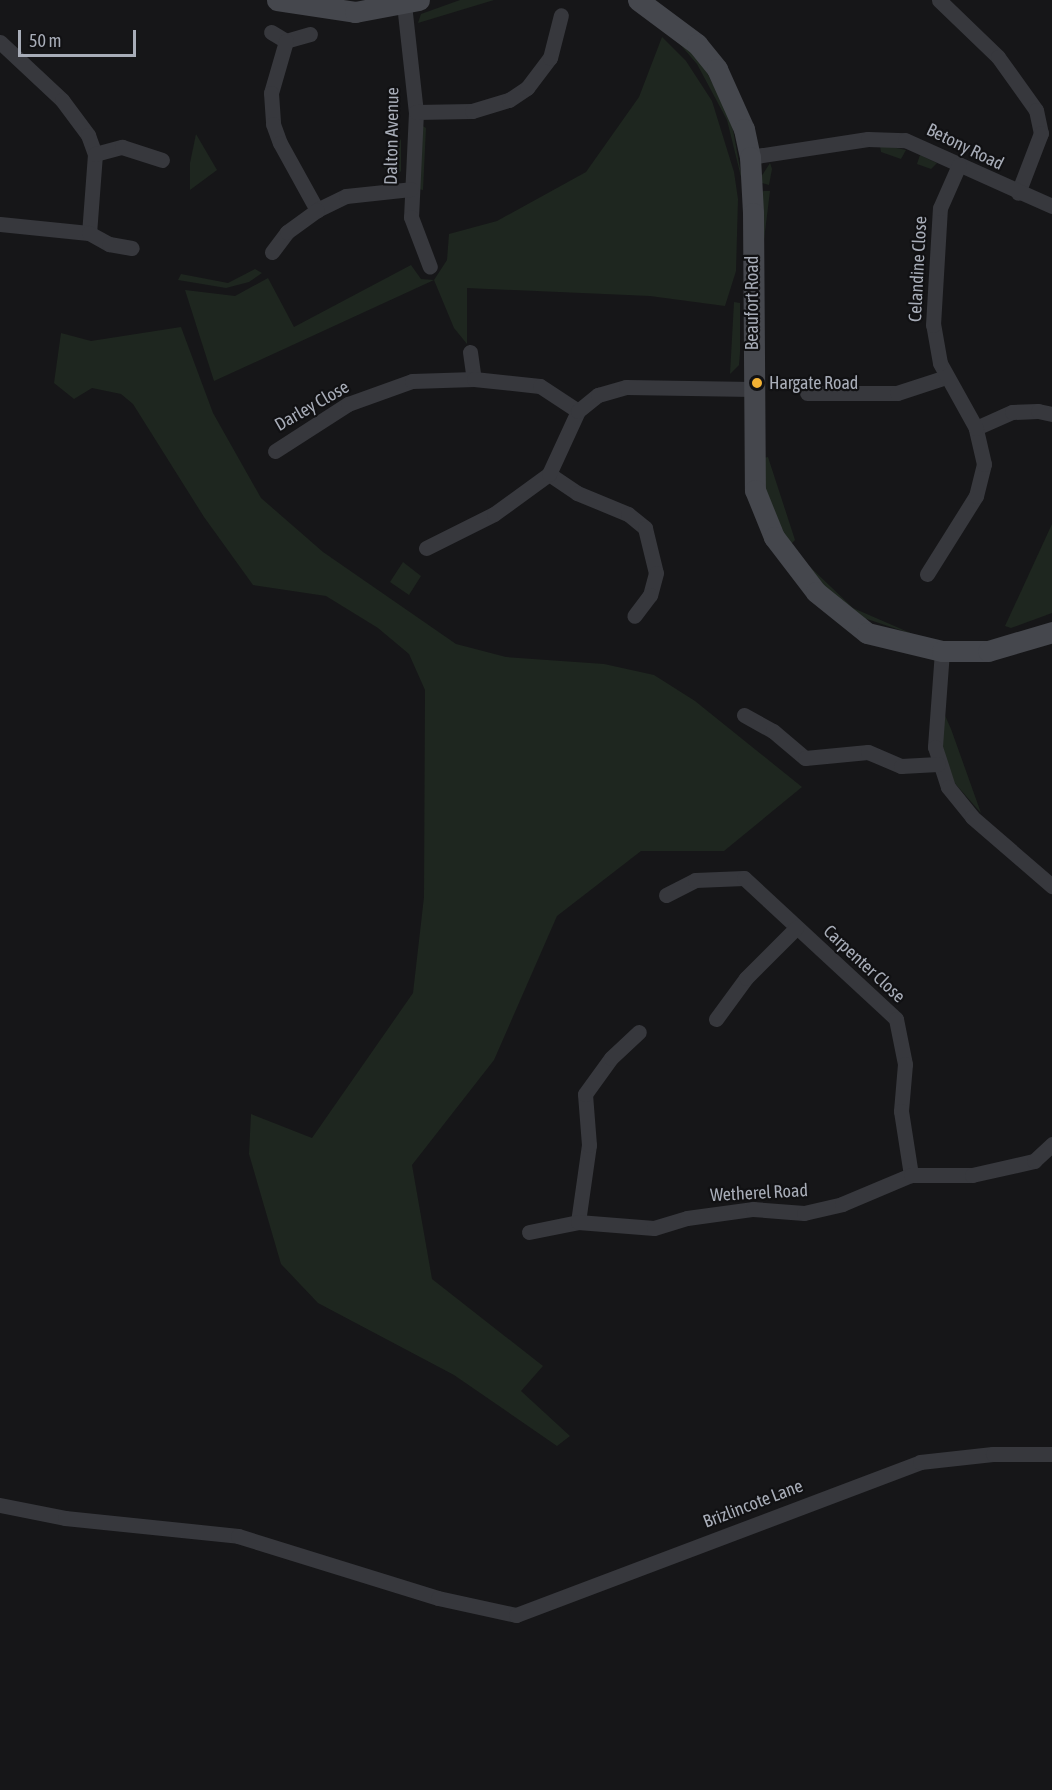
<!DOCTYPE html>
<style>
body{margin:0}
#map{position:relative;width:1052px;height:1790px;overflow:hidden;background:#161618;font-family:"Asap Condensed",sans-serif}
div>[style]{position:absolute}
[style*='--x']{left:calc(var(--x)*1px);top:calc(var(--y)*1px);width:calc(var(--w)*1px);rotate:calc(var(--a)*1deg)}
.green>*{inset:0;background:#1e261f}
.street>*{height:15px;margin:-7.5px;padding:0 7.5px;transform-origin:7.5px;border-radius:7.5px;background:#37383d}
.secondary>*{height:21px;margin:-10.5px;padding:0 10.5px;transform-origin:10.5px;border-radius:10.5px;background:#45474d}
.dots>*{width:16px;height:16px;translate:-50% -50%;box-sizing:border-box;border:3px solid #111113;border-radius:50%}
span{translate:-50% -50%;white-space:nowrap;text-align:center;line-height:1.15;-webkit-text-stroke:4.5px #111113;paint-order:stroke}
.street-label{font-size:18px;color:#a8adb8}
.poi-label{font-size:18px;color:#a8adb8}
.left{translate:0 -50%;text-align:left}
.scale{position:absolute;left:18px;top:30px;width:118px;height:27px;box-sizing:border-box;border:3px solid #a8adb8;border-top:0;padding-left:8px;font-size:18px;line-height:21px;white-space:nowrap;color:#a8adb8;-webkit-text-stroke:4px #111113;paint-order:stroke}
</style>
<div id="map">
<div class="green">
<div style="clip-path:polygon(460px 0,494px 0,418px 23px,421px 14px)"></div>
<div style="clip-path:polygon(662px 37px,686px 61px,712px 101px,734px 172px,738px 199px,736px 271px,725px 306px,650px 296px,467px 288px,467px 344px,454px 328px,434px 280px,214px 381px,185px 290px,235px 296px,268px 278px,294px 327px,411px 265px,421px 279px,434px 280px,447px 260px,449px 234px,497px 221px,586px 172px,639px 97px)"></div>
<div style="clip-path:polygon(682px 41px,704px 67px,731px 119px,743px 185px,727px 120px,697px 64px,679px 43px)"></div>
<div style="clip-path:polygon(421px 125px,426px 128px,423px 190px,418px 189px)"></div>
<div style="clip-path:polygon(196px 134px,217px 170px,190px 190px,190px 163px)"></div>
<div style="clip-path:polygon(401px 139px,401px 171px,394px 179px,383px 166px)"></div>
<div style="clip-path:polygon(880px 146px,892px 147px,906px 150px,901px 159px,881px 152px)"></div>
<div style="clip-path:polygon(920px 155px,937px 163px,931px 169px,917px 164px)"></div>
<div style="clip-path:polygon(770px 163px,772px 169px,769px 185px,762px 183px,761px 177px)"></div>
<div style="clip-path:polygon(764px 191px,770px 191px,763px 248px,761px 192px)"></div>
<div style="clip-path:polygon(255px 269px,262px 273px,249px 282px,226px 288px,178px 280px,181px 274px,228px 283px)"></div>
<div style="clip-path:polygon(734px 302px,740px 303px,740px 352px,739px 365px,730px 374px)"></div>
<div style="clip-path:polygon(181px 327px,213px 413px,261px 498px,323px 552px,456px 644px,506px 657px,604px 664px,654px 675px,695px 701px,802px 787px,724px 851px,641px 851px,557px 916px,494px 1060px,412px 1165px,432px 1279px,543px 1366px,521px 1391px,570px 1436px,557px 1446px,454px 1375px,318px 1303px,281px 1264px,249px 1154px,251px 1114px,312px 1138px,413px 993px,424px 897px,425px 690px,409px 654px,378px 628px,326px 596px,253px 585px,204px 517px,133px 404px,121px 394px,92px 388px,74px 399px,54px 383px,61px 333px,91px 341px)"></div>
<div style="clip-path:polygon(768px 457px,795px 540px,791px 544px,807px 564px,853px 608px,915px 635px,861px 617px,830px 593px,787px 543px,764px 491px,758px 459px)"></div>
<div style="clip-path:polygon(1052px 524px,1052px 613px,1011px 628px,1005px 626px)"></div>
<div style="clip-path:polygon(403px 562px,421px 576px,409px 595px,390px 582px)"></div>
<div style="clip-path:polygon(943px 711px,951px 729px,981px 813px,951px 779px,943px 748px)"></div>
</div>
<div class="street">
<div style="--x:939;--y:0;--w:82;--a:44"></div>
<div style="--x:998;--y:57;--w:65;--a:54.4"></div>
<div style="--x:1036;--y:110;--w:24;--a:78"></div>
<div style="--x:1041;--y:133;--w:64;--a:111"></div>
<div style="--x:404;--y:4;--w:109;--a:83.7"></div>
<div style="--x:416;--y:112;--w:105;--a:92.7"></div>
<div style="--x:411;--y:217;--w:53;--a:69.2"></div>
<div style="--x:271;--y:32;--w:17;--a:31"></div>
<div style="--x:310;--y:34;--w:25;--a:164"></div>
<div style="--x:286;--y:41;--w:54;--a:106.1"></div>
<div style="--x:271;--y:93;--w:31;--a:86"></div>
<div style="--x:273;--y:124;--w:20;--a:70"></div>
<div style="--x:280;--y:143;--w:77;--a:61.1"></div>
<div style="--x:317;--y:210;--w:32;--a:-26"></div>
<div style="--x:346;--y:196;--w:65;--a:-6.1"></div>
<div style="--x:0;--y:42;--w:85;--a:43.1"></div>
<div style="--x:62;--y:100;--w:44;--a:53.4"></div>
<div style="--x:88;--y:135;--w:20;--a:70"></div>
<div style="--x:95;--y:154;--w:79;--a:94.3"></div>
<div style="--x:416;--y:112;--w:56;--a:-1"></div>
<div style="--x:472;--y:111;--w:39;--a:-17"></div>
<div style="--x:509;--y:100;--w:22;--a:-34"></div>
<div style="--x:527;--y:88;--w:38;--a:-53"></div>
<div style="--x:550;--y:58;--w:44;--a:-75.7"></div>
<div style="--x:95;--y:154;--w:28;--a:-15"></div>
<div style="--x:122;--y:147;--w:42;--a:18"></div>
<div style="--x:750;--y:157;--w:119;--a:-8.7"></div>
<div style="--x:868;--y:139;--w:37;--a:2"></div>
<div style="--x:905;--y:140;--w:161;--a:24.2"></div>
<div style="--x:0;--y:224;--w:89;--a:5.8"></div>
<div style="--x:89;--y:233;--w:23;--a:29"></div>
<div style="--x:109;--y:244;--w:23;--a:10"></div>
<div style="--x:272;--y:252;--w:25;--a:-53"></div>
<div style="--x:287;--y:232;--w:37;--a:-36"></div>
<div style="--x:470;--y:352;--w:27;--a:82"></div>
<div style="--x:807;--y:393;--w:90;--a:0"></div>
<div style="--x:897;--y:393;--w:52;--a:-18.1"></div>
<div style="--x:976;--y:428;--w:39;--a:-24"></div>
<div style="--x:1012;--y:412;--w:26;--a:-2"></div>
<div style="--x:1038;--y:411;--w:14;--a:12"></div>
<div style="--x:275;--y:451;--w:87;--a:-32.8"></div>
<div style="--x:348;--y:404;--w:68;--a:-19.8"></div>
<div style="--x:412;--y:381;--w:62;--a:-1.8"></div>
<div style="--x:474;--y:379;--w:66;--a:6.1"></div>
<div style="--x:540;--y:386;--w:45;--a:33.3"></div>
<div style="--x:549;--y:474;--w:34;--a:34"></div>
<div style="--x:577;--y:493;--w:55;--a:22.4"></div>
<div style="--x:628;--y:514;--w:22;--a:39"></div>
<div style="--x:645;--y:528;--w:46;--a:76.3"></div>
<div style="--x:656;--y:573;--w:23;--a:105"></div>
<div style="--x:650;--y:595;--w:26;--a:127"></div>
<div style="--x:426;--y:548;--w:76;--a:-26.6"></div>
<div style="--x:494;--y:514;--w:68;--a:-36"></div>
<div style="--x:549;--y:474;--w:69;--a:-65.3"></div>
<div style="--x:578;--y:411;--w:26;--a:-39"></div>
<div style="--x:598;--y:395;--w:29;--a:-16"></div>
<div style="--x:626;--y:387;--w:127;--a:0.9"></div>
<div style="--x:927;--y:574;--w:92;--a:-57.9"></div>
<div style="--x:976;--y:496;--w:33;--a:-76"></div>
<div style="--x:984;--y:464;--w:37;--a:-103"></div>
<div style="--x:976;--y:428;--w:74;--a:-119"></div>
<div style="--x:940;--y:363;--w:39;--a:-100"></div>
<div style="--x:933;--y:325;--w:117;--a:-86.6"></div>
<div style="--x:940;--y:208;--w:47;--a:-66.2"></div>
<div style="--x:942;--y:651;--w:96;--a:94.2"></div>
<div style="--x:935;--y:747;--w:42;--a:72"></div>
<div style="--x:948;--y:787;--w:38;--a:51"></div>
<div style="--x:972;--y:817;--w:106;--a:40.8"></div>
<div style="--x:744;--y:715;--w:33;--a:29"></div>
<div style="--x:773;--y:731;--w:42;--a:40.2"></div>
<div style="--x:805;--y:758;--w:63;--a:-5.4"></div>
<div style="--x:868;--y:752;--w:36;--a:23"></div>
<div style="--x:901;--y:766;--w:37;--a:-3"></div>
<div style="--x:666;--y:895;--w:33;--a:-27"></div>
<div style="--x:695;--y:880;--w:49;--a:-2.3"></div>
<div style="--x:744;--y:878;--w:207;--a:42.8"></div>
<div style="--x:896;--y:1019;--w:46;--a:78.7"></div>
<div style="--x:905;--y:1064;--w:47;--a:94.9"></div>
<div style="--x:901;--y:1111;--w:65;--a:81.1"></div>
<div style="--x:716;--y:1019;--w:51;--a:-53.8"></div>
<div style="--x:746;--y:978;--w:71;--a:-45"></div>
<div style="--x:578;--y:1222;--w:78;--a:-81.9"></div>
<div style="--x:589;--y:1145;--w:51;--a:-94.5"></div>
<div style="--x:585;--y:1094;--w:44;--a:-54.2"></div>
<div style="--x:611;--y:1058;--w:38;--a:-43"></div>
<div style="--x:529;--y:1232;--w:50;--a:-11.5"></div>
<div style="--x:578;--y:1222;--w:76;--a:4.5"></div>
<div style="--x:654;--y:1228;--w:34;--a:-17"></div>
<div style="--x:687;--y:1218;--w:67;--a:-7.8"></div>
<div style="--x:753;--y:1209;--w:51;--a:4.5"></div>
<div style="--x:804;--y:1213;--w:39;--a:-13"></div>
<div style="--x:842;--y:1204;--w:75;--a:-22.8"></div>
<div style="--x:911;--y:1175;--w:61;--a:0"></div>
<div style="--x:972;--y:1175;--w:64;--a:-12.7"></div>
<div style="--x:1034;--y:1161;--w:25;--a:-43"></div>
<div style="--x:0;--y:1505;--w:66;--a:11.3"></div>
<div style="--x:65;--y:1518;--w:174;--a:5.9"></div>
<div style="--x:238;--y:1536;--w:209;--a:17.2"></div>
<div style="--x:438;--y:1598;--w:80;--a:12.3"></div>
<div style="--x:516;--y:1615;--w:432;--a:-20.7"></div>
<div style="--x:920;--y:1462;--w:73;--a:-6.3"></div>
<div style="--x:993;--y:1454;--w:59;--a:0"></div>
</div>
<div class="secondary">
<div style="--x:277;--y:0;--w:79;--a:8.7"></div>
<div style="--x:355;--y:12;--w:65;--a:-10.6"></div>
<div style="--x:638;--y:0;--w:74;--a:36.7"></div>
<div style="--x:697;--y:44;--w:32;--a:51"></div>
<div style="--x:717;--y:69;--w:66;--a:65.8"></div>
<div style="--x:744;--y:129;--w:29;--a:78"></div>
<div style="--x:750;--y:157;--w:56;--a:86.9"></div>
<div style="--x:753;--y:213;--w:277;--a:89.6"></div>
<div style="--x:755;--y:490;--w:51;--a:68"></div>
<div style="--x:774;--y:537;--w:69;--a:52.6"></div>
<div style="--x:816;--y:592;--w:65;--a:38.8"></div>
<div style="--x:867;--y:633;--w:77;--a:13.5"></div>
<div style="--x:942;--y:651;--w:46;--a:0"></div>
<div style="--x:988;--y:651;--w:67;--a:-16.5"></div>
</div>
<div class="dots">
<div style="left:757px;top:383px;background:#f2b134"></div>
</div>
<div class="street-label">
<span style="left:392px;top:136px;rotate:-89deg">Dalton Avenue</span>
<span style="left:965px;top:147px;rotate:26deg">Betony Road</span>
<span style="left:918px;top:269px;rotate:-87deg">Celandine Close</span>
<span style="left:752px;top:303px;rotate:-90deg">Beaufort Road</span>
<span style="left:312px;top:406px;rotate:-30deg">Darley Close</span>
<span style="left:864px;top:964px;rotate:43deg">Carpenter Close</span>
<span style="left:759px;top:1193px;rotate:-3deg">Wetherel Road</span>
<span style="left:753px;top:1504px;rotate:-21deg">Brizlincote Lane</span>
</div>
<div class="poi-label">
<span class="left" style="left:769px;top:383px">Hargate Road</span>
</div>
<div class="scale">50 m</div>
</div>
